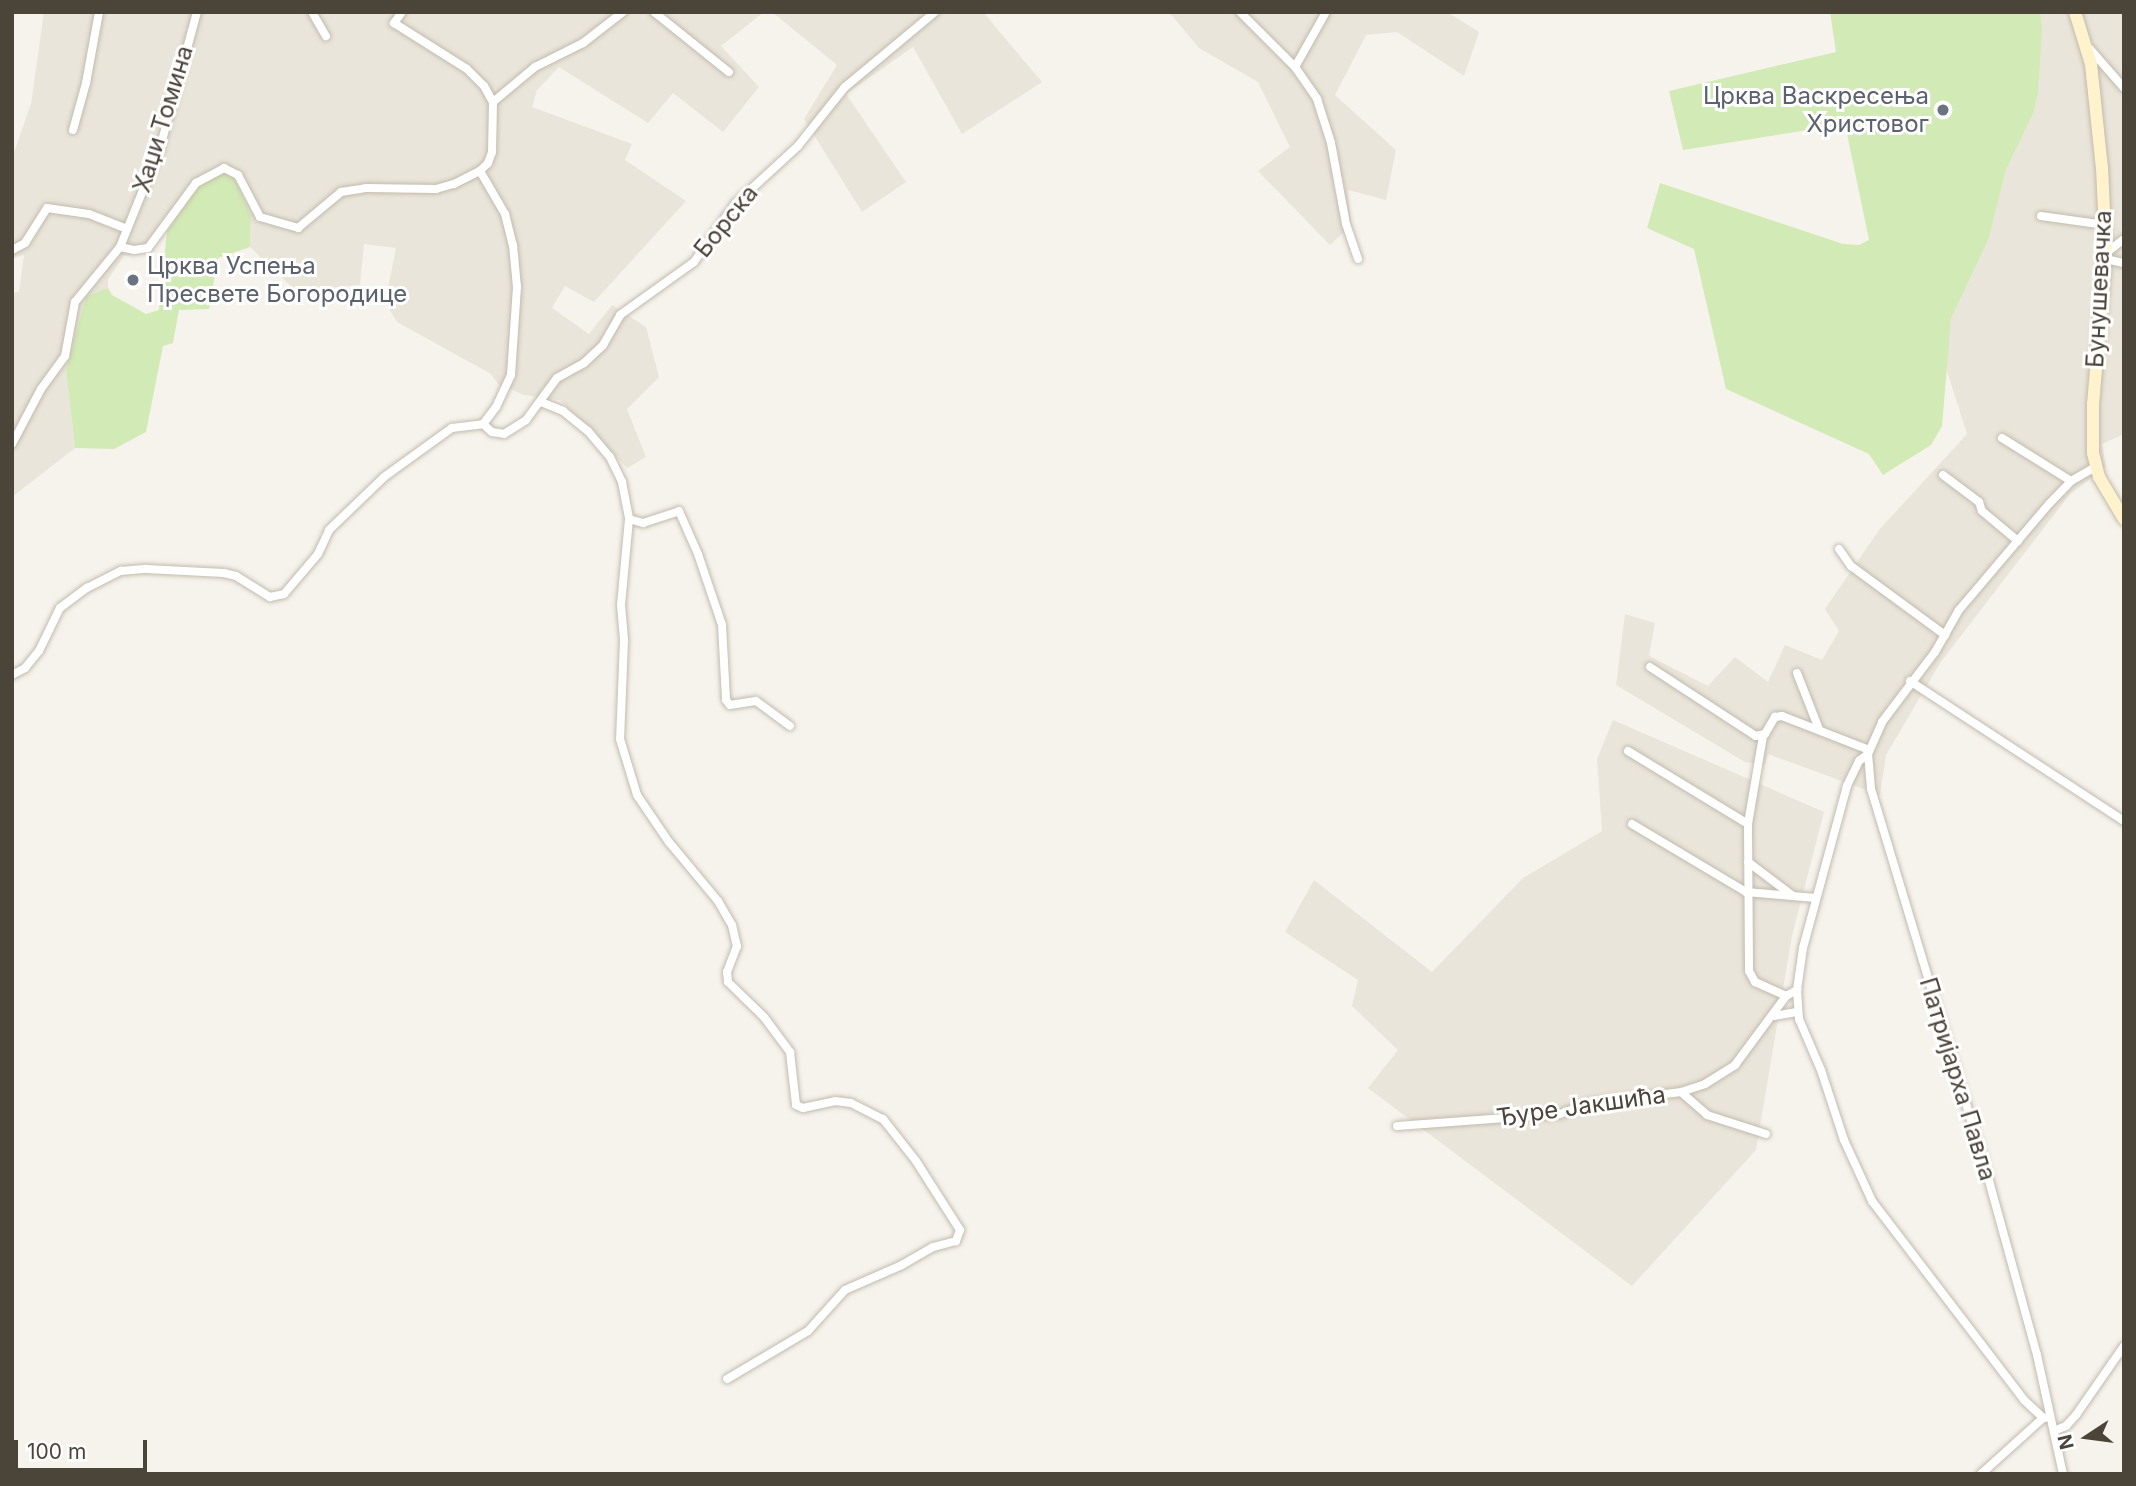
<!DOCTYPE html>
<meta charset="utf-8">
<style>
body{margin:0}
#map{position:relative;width:2136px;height:1486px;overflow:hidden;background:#f6f3ec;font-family:Inter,sans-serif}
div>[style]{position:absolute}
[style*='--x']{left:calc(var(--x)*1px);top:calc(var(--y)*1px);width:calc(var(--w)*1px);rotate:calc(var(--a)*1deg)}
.residential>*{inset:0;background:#eae5da}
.green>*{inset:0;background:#d2eab5}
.roads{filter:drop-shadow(0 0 2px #c2bbae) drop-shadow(0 0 2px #c2bbae)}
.street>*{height:8px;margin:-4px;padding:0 4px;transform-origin:4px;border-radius:4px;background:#fff}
.secondary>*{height:12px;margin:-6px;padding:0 6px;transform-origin:6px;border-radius:6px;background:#fff3cd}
.dots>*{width:19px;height:19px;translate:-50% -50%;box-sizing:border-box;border:4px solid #fff;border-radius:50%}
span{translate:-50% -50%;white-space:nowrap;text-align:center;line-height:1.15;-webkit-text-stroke:6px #fff;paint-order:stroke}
.worship-label{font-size:24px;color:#5b616d}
.right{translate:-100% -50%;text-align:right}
.left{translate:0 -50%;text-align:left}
.street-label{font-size:24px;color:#4b4439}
.frame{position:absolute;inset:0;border:14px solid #4b4439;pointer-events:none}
.north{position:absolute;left:2052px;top:1402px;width:70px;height:70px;-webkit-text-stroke:5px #fff;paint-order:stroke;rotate:257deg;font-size:19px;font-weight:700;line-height:28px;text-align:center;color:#4b4439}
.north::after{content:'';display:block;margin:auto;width:24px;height:32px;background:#4b4439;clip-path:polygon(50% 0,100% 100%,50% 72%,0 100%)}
.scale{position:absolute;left:14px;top:1440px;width:133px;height:32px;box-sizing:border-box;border:4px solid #4b4439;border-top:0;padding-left:9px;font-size:21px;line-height:24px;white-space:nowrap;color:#4b4439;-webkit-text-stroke:5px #fff;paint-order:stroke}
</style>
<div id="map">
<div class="residential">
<div style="clip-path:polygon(44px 12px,764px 12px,721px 46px,759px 87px,723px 132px,673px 93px,648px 123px,559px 67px,537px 90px,532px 107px,632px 144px,625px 160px,686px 201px,594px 302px,565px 286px,552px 308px,589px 334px,612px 305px,646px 327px,659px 377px,627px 409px,646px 457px,627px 468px,560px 400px,524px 395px,498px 384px,491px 374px,397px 322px,385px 302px,396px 248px,364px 244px,360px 285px,296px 291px,250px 247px,251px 214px,193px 191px,149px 252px,124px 256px,108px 279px,108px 288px,86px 296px,66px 369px,75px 448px,12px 497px,12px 293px,19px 292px,24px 255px,12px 258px,12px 158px,31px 104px)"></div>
<div style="clip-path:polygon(772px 12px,983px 12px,1042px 82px,962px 134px,913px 47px,846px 94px,906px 182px,862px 212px,804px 119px,837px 65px)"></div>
<div style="clip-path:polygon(1169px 12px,1447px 12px,1479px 32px,1464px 76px,1397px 32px,1366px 35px,1335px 95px,1396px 150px,1386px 200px,1348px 190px,1351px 225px,1330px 245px,1258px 171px,1290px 147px,1258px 82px,1199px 48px)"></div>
<div style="clip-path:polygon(2040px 12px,2124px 12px,2124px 434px,2102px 444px,2106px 467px,2070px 494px,1940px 663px,1886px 755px,1880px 795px,1768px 754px,1765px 765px,1745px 762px,1616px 685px,1625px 614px,1655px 623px,1649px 656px,1708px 686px,1735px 657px,1768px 682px,1785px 645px,1822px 660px,1839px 631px,1825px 609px,1879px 530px,1967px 434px,1946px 368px,1951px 319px,1989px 238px,2006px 170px,2034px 112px,2038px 93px)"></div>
<div style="clip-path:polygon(1613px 720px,1824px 812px,1792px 936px,1756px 1150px,1632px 1286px,1368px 1088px,1398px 1050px,1352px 1006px,1358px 980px,1285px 932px,1314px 880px,1432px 972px,1523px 878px,1602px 831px,1597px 759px)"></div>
</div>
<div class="green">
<div style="clip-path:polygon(1830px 12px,2040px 12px,2042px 28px,2038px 93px,2034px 112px,2006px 170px,1989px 238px,1951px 319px,1942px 426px,1931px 445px,1883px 475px,1869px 454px,1726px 389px,1694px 249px,1647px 228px,1660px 183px,1843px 244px,1859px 245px,1869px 240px,1845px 124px,1683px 150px,1669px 91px,1836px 52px)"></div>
<div style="clip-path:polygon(221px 172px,233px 176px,251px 215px,250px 247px,218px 258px,209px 309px,179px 310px,173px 343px,163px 346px,146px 432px,114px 449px,75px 448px,66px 369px,86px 296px,108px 288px,112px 295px,146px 314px,159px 310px,167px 231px,193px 191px)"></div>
</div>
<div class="roads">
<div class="street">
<div style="--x:312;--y:12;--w:28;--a:60"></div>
<div style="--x:402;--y:12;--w:14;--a:126"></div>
<div style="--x:394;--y:23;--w:86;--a:32.2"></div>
<div style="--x:467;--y:69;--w:24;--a:45"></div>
<div style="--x:484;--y:86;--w:18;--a:61"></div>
<div style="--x:493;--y:102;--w:50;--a:91.1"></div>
<div style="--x:492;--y:152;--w:12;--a:110"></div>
<div style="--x:488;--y:163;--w:11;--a:135"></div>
<div style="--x:480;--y:171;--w:50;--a:59.8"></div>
<div style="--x:505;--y:214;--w:32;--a:76"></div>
<div style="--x:513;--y:245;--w:42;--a:84.6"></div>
<div style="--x:517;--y:287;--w:88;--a:93.9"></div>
<div style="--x:511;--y:375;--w:35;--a:115"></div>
<div style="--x:496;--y:407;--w:21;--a:127"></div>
<div style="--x:654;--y:12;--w:96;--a:38.7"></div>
<div style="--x:1240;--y:12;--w:78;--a:45"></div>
<div style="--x:1295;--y:67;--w:39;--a:55"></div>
<div style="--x:1317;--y:99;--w:46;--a:72.3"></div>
<div style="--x:1331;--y:143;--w:82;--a:79.5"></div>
<div style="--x:1346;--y:224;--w:37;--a:71"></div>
<div style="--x:2089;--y:48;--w:53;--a:48.8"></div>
<div style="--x:1295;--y:67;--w:63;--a:-60.6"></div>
<div style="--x:493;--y:102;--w:55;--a:-39.8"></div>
<div style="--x:535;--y:67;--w:54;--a:-26.6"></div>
<div style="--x:583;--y:43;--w:51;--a:-37.8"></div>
<div style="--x:73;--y:130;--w:49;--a:-74.5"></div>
<div style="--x:86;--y:83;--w:72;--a:-79.6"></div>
<div style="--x:2041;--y:216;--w:65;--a:8"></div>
<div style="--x:120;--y:247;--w:14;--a:12"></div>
<div style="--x:134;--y:250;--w:14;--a:-8"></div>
<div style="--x:148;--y:248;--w:81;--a:-53.6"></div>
<div style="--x:196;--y:183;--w:32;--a:-28"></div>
<div style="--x:224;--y:168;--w:16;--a:27"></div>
<div style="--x:238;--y:175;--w:47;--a:62.4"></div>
<div style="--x:260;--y:217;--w:40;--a:16"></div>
<div style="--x:298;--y:228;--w:56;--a:-39.9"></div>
<div style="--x:341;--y:192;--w:25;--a:-9"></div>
<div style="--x:366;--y:188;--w:70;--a:0.8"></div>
<div style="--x:436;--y:189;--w:19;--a:-16"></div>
<div style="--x:454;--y:184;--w:29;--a:-27"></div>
<div style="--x:12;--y:250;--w:15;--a:-28"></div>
<div style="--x:25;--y:243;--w:41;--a:-57.8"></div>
<div style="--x:47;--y:208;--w:42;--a:8.1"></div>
<div style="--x:89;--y:214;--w:41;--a:21.5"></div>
<div style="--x:2106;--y:253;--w:23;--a:-38"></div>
<div style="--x:2106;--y:259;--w:18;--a:13"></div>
<div style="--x:541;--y:402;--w:24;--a:22"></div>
<div style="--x:563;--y:411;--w:32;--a:39"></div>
<div style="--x:588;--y:431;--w:34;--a:50"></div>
<div style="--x:610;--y:457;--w:28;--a:64"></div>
<div style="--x:622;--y:482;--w:38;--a:79"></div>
<div style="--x:629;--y:519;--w:86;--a:95.3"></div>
<div style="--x:621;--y:605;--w:36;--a:85"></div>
<div style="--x:624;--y:641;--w:98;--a:92.3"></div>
<div style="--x:620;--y:739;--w:59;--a:73.1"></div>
<div style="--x:637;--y:795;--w:57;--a:55.8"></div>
<div style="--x:669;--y:842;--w:77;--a:50.3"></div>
<div style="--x:718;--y:901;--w:28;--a:60"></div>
<div style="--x:732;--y:925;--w:22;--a:77"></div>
<div style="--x:737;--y:946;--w:28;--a:111"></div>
<div style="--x:727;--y:972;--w:10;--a:84"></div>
<div style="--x:728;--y:982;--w:50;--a:44.2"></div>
<div style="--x:764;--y:1017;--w:44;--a:53.4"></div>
<div style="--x:790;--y:1052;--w:53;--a:83.5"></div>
<div style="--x:796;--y:1105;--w:8;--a:23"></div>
<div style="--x:803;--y:1108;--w:33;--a:-12"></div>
<div style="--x:835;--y:1101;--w:16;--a:7"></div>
<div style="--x:851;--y:1103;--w:36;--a:27"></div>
<div style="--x:883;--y:1119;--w:53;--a:51.8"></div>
<div style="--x:916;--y:1161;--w:82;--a:57.5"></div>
<div style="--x:960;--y:1230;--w:12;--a:110"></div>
<div style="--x:956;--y:1241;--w:24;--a:165"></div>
<div style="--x:933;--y:1247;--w:36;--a:150"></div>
<div style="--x:902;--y:1265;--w:62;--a:156.3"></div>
<div style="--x:845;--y:1290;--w:55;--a:132.1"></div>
<div style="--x:808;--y:1331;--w:94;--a:149.3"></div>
<div style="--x:483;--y:424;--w:12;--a:42"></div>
<div style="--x:492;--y:432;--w:12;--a:9"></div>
<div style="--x:504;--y:434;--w:26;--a:-32"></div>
<div style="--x:526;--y:420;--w:52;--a:-53.6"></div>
<div style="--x:557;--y:378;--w:31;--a:-29"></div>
<div style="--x:584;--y:363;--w:26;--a:-43"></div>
<div style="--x:603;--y:345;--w:34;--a:-60"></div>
<div style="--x:620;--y:315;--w:91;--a:-35.6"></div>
<div style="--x:694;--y:262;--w:71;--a:-54.7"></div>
<div style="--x:735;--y:204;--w:86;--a:-42.6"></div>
<div style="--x:798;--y:146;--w:75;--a:-51.5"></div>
<div style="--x:845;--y:87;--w:117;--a:-39.8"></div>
<div style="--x:2002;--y:438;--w:81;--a:31.9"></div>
<div style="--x:12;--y:444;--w:62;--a:-62.2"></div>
<div style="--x:41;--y:389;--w:41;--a:-54"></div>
<div style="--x:65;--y:356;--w:55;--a:-79.5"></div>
<div style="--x:75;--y:302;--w:71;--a:-50.7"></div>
<div style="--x:120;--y:247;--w:107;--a:-68"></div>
<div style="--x:160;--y:148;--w:141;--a:-74.8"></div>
<div style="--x:1943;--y:475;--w:45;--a:36.9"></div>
<div style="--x:1979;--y:502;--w:9;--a:72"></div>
<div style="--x:1982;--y:511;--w:47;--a:39.8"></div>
<div style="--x:629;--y:519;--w:15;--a:16"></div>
<div style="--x:643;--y:523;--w:38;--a:-18"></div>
<div style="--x:679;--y:511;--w:47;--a:66.2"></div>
<div style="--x:698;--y:554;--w:75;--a:71.3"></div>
<div style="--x:722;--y:625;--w:75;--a:86.9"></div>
<div style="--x:726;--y:700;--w:6;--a:51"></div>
<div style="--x:730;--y:705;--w:26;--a:-9"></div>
<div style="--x:756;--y:701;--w:42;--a:36.3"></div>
<div style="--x:1839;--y:549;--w:21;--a:55"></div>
<div style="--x:1851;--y:566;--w:117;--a:36.3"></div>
<div style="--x:1650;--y:667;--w:126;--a:33.1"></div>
<div style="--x:1756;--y:736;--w:9;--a:-13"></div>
<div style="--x:1765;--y:734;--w:20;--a:-60"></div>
<div style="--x:1775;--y:717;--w:7;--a:-8"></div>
<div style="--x:1782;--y:716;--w:93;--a:21.3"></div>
<div style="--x:1797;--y:673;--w:60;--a:68.6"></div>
<div style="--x:12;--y:675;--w:15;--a:-28"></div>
<div style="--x:25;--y:668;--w:22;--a:-51"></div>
<div style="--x:39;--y:651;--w:48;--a:-64"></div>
<div style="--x:60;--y:608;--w:34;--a:-37"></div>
<div style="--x:87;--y:588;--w:38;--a:-27"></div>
<div style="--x:121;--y:571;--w:25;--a:-5"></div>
<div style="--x:146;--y:569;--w:78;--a:2.9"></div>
<div style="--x:224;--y:573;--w:12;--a:14"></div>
<div style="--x:236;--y:576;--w:40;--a:32"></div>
<div style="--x:270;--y:597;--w:14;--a:-12"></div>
<div style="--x:284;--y:594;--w:52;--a:-49.6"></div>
<div style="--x:318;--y:554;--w:26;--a:-65"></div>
<div style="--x:329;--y:530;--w:76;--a:-43.9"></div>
<div style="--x:384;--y:477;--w:84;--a:-35.8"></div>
<div style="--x:452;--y:428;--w:31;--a:-7"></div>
<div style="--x:1910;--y:681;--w:256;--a:33.2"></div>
<div style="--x:1763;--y:736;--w:89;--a:99.7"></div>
<div style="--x:1748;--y:824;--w:147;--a:89.6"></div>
<div style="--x:1749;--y:971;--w:13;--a:61"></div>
<div style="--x:1755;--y:982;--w:34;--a:24"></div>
<div style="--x:1628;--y:751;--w:140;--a:31.3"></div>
<div style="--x:1868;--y:754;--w:11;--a:142"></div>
<div style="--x:1859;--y:761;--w:28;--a:116"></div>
<div style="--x:1847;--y:786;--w:168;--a:105.2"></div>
<div style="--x:1803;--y:948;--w:42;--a:98.1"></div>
<div style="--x:1797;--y:990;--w:29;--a:86"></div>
<div style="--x:1799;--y:1019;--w:56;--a:66.7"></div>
<div style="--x:1821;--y:1070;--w:74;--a:71.8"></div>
<div style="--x:1844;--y:1140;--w:67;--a:65.3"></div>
<div style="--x:1872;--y:1201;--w:250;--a:52.6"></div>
<div style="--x:2024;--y:1400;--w:26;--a:43"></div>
<div style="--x:2043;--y:1418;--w:7;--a:-8"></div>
<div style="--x:1632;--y:824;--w:133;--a:30.8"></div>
<div style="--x:1746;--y:892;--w:70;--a:4.9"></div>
<div style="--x:1748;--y:862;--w:56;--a:37.1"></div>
<div style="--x:1774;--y:1016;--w:23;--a:-10"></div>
<div style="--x:1681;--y:1092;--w:35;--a:41"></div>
<div style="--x:1707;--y:1115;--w:62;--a:17.9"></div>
<div style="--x:1397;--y:1126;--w:163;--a:-4.2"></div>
<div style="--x:1560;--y:1114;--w:32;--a:-20"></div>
<div style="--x:1590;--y:1103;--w:92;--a:-6.9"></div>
<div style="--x:1681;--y:1092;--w:25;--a:-18"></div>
<div style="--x:1705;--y:1084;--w:36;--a:-32"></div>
<div style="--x:1735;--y:1065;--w:86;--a:-53.5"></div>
<div style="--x:1786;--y:996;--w:13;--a:-29"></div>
<div style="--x:2054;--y:1431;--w:13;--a:-23"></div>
<div style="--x:2066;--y:1426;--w:15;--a:-48"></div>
<div style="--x:2076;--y:1415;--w:84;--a:-55.2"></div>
<div style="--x:1981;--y:1474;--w:84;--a:-42.1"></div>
<div style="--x:2063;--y:1474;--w:122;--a:-102.3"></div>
<div style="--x:2037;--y:1355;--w:189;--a:-105.4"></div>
<div style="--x:1987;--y:1173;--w:402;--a:-106.8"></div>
<div style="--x:1871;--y:788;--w:34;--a:-95"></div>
<div style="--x:1868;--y:754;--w:35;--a:-66"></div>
<div style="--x:1882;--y:722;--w:88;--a:-52.9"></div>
<div style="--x:1935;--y:652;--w:48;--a:-60.3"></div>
<div style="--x:1959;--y:610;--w:139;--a:-49.7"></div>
<div style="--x:2049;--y:504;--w:32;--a:-46"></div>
<div style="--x:2071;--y:481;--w:28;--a:-30"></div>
</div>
<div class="secondary">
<div style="--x:2075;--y:12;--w:54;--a:72.9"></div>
<div style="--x:2091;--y:64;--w:105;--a:84"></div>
<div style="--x:2102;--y:168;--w:85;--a:87.3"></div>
<div style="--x:2106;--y:253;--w:152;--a:94.9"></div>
<div style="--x:2093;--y:404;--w:49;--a:90"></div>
<div style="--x:2093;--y:453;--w:25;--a:76"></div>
<div style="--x:2099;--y:477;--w:49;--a:59.2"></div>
</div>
</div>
<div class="dots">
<div style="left:1943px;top:110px;background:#6b7280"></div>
<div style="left:133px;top:280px;background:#6b7280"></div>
</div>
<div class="worship-label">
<span class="right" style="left:1929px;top:110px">Црква Васкресења<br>Христовог</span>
<span class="left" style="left:147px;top:280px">Црква Успења<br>Пресвете Богородице</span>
</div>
<div class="street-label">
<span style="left:163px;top:119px;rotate:-73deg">Хаџи Томина</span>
<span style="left:726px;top:221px;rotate:-51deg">Борска</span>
<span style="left:2099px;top:289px;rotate:-87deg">Бунушевачка</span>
<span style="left:1958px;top:1079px;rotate:73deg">Патријарха Павла</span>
<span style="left:1581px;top:1106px;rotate:-8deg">Ђуре Јакшића</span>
</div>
<div class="frame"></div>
<div class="north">N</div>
<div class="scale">100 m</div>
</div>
